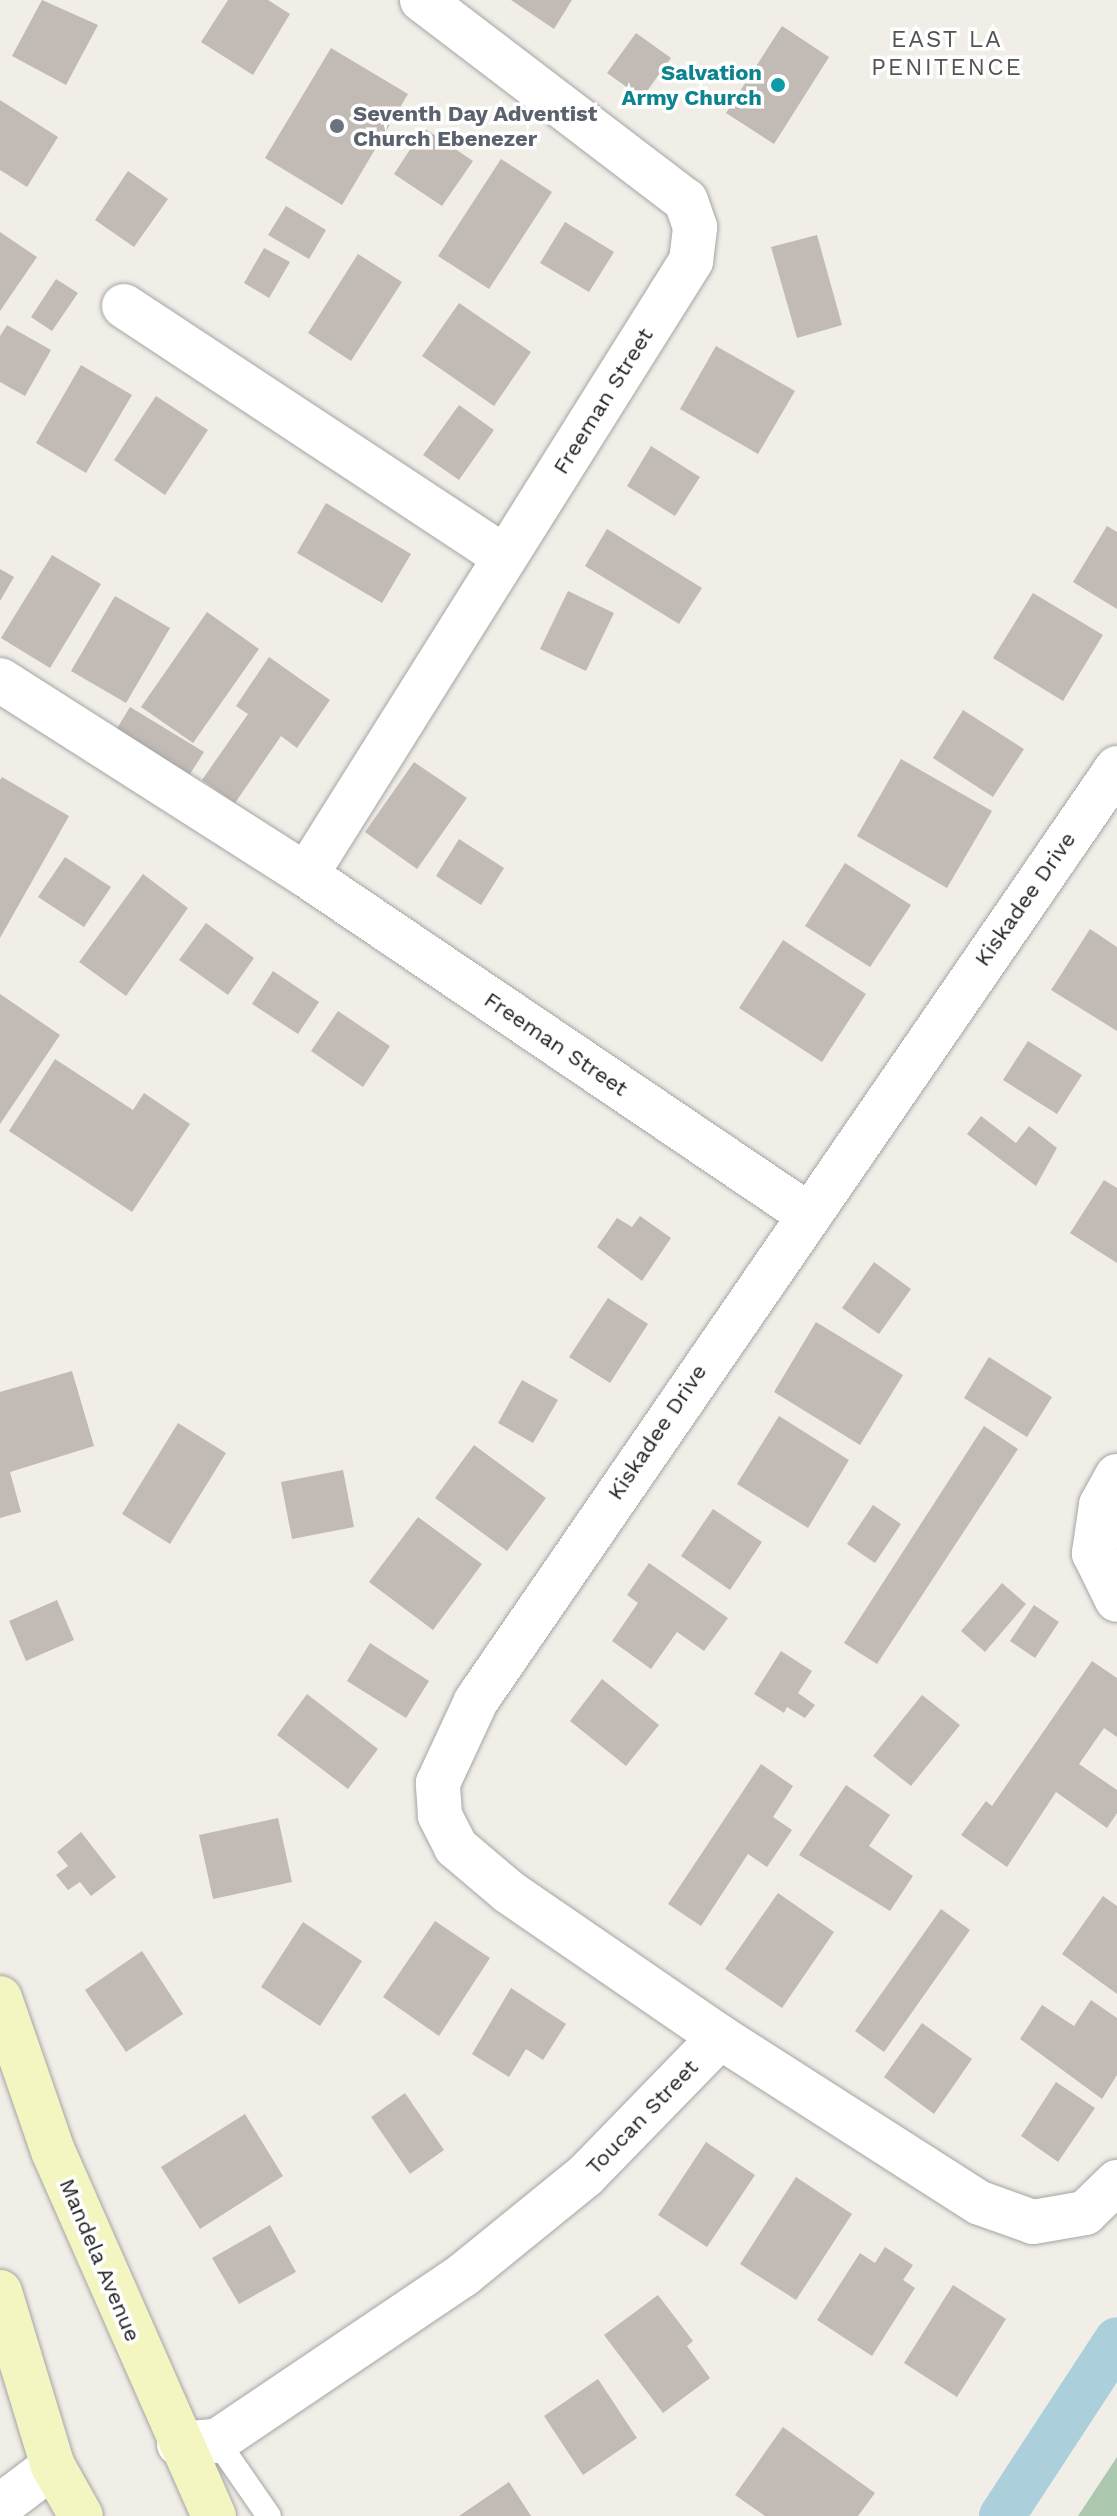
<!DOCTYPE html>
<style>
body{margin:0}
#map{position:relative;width:1117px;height:2516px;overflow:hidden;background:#f1eee8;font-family:"Work Sans",sans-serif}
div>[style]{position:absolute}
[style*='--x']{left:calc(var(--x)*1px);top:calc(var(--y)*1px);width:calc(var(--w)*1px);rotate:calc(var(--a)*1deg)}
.cemetery>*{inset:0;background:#abc8af}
.canal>*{height:46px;margin:-23px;padding:0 23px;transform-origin:23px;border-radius:23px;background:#acd0db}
.building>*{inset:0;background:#c1bab5}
.roads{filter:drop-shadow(0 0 2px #a5a5a5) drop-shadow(0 0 2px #a5a5a5)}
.service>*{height:24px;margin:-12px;padding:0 12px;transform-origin:12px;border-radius:12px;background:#fff}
.minor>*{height:44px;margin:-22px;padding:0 22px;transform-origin:22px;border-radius:22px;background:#fff}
.secondary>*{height:44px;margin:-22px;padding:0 22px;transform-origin:22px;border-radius:22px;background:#f3f6c1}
.dots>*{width:22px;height:22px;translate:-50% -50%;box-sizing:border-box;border:4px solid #fff;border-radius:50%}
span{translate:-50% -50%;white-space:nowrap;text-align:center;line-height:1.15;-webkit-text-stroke:7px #fff;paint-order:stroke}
.culture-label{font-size:22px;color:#0d838f;font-weight:700}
.right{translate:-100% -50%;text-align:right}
.worship-label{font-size:22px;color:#5b616d;font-weight:700}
.left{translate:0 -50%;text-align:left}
.street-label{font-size:22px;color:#212121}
.neighbourhood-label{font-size:24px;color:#545454;letter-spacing:2px}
</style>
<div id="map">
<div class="cemetery">
<div style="clip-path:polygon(1117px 2457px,1117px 2516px,1078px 2516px)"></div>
</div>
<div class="canal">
<div style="--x:1002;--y:2516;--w:210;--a:-56.8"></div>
</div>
<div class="building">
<div style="clip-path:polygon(42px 0,98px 25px,66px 85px,12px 56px)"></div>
<div style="clip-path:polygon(228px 0,268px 0,290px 14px,253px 75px,201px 42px)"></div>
<div style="clip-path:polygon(511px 0,572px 0,554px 29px)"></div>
<div style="clip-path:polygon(782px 26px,829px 57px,774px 144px,726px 113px)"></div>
<div style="clip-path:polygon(636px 33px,671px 58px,642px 98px,607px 73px)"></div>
<div style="clip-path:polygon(331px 48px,408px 94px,342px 205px,265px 158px)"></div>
<div style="clip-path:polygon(0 100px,58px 137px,27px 187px,0 170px)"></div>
<div style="clip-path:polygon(424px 128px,473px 161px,442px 206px,394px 174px)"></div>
<div style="clip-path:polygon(501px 159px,552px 192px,489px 289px,438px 256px)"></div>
<div style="clip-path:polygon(128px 171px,168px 199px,134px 247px,95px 220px)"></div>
<div style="clip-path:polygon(286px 206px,326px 230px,309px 259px,268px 235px)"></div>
<div style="clip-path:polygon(565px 222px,614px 252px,589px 292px,540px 263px)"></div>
<div style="clip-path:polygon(0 232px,37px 257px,0 311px)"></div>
<div style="clip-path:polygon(817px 235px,842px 325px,797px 338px,771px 247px)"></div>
<div style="clip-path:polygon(264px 248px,290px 262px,269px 298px,244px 283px)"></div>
<div style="clip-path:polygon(358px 254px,402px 282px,351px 361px,308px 333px)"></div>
<div style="clip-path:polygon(56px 279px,78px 293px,52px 331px,31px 317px)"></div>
<div style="clip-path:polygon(459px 303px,531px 352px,494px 406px,422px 356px)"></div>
<div style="clip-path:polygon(7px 325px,51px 350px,25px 396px,0 382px,0 336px)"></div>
<div style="clip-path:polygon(716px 346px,795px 391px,758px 454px,680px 409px)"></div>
<div style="clip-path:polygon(81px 365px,132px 395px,86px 473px,36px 443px)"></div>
<div style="clip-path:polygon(156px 396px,208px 430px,165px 495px,114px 460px)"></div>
<div style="clip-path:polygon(459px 405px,494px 430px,459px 480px,423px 455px)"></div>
<div style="clip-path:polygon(651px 446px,700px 477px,675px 516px,627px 486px)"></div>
<div style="clip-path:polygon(326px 503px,411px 554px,382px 603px,297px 553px)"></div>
<div style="clip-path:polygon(1107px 526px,1117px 532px,1117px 609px,1073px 582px)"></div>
<div style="clip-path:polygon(607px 529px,702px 588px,679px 624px,585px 566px)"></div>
<div style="clip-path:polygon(52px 555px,101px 584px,50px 668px,1px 638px)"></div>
<div style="clip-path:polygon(0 569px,14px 577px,0 601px)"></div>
<div style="clip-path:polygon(568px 591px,614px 613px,586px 671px,540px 649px)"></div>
<div style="clip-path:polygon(1033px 593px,1103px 635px,1063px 701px,993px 658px)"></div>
<div style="clip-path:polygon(115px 596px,170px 628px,126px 703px,71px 671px)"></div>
<div style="clip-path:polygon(207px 612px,259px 649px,193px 743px,141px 707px)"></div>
<div style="clip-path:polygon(269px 657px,330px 700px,297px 748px,281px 736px,235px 803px,202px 780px,248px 714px,236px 706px)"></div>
<div style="clip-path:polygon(130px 707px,204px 752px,183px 785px,110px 740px)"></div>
<div style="clip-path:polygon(963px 710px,1024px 749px,993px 797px,933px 758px)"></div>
<div style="clip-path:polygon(901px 759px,992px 811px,947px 888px,857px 836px)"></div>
<div style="clip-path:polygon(414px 762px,467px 798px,417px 869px,365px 832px)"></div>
<div style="clip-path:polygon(2px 777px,69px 816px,0 938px,0 780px)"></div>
<div style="clip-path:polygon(459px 839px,504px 868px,481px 905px,436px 876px)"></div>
<div style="clip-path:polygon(65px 857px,111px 887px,84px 927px,38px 897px)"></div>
<div style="clip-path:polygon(845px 863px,911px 905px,870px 967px,805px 926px)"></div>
<div style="clip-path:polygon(143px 874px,188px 908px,126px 996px,79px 962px)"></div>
<div style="clip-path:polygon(206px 923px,254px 958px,228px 995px,179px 960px)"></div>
<div style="clip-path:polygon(1090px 929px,1117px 947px,1117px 1031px,1051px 990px)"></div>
<div style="clip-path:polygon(783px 940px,866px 994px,822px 1062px,739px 1008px)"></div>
<div style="clip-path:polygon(273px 971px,319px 1002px,298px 1034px,252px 1004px)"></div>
<div style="clip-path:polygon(0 994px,60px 1035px,0 1124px)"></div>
<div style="clip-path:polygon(338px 1011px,390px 1046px,363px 1087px,311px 1051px)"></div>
<div style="clip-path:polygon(1028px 1041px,1082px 1075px,1057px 1114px,1003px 1080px)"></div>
<div style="clip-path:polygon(55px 1059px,133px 1110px,144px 1093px,190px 1124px,132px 1212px,9px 1131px)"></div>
<div style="clip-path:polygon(981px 1116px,1016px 1143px,1029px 1126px,1057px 1148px,1036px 1186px,967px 1134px)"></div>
<div style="clip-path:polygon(1104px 1180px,1117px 1188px,1117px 1263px,1070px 1233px)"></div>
<div style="clip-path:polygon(640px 1216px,671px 1238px,642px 1281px,597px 1247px,617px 1218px,632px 1227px)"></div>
<div style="clip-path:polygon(874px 1262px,911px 1289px,879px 1334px,842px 1308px)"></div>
<div style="clip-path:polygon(608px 1298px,648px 1324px,610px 1383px,569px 1357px)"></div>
<div style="clip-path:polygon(816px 1322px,903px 1375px,860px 1445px,774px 1392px)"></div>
<div style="clip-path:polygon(989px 1357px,1052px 1397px,1027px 1437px,964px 1398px)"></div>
<div style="clip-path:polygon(72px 1371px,94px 1446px,10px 1472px,21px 1512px,0 1518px,0 1392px)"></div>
<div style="clip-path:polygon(522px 1380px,558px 1400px,533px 1443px,498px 1423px)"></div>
<div style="clip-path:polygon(779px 1416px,849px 1460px,808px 1528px,737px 1484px)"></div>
<div style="clip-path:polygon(178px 1423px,226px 1453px,170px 1544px,122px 1514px)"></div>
<div style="clip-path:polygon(984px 1426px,1018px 1449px,877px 1664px,844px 1643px)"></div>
<div style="clip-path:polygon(474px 1445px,546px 1498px,507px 1551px,435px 1498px)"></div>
<div style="clip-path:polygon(343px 1470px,354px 1527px,292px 1539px,281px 1482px)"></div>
<div style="clip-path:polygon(873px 1505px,901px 1524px,875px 1563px,847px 1544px)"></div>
<div style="clip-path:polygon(713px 1509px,762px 1542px,730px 1590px,681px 1556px)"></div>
<div style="clip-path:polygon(418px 1517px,482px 1564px,433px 1630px,369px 1582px)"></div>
<div style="clip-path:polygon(649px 1563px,728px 1618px,704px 1651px,677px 1632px,651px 1669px,612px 1641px,638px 1603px,627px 1595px)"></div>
<div style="clip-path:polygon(1002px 1583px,1026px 1604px,985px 1652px,961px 1631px)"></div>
<div style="clip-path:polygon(57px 1600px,74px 1640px,26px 1661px,9px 1621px)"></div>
<div style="clip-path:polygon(1034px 1605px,1059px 1622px,1035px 1658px,1010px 1641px)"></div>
<div style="clip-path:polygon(370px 1643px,429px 1681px,406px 1718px,347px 1681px)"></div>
<div style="clip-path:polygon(781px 1651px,812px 1671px,798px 1693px,815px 1705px,805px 1718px,787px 1707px,784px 1713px,754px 1694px)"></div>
<div style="clip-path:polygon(1092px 1661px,1117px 1678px,1117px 1737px,1104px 1728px,1079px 1764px,1117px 1790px,1117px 1813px,1107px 1828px,1056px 1792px,1007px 1867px,961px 1835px,986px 1801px,992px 1806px)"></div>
<div style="clip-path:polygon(602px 1679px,659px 1725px,626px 1766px,570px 1721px)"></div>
<div style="clip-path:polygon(307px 1694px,378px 1749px,348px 1789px,277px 1735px)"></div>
<div style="clip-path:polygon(922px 1695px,960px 1725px,911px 1786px,873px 1756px)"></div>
<div style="clip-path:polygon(761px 1764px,793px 1786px,773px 1817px,792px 1830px,767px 1867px,748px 1854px,701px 1926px,668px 1904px)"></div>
<div style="clip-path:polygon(846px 1785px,890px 1815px,869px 1846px,913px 1876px,890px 1911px,799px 1855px)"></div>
<div style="clip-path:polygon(278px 1818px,292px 1882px,213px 1899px,199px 1835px)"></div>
<div style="clip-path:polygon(81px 1832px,116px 1877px,91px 1896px,80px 1882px,68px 1890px,56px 1875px,68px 1866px,57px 1852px)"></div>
<div style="clip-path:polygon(778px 1893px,834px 1932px,782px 2008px,725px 1969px)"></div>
<div style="clip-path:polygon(1103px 1896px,1117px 1906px,1117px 1994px,1062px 1954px)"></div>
<div style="clip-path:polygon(941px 1909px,970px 1930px,884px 2052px,855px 2031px)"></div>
<div style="clip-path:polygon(435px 1921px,490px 1958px,439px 2036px,383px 1997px)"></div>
<div style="clip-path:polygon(303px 1922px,362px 1961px,320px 2026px,261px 1987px)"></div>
<div style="clip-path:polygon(142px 1951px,183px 2014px,126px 2052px,85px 1990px)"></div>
<div style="clip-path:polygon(511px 1988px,566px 2024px,543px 2060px,526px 2049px,509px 2077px,472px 2054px)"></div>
<div style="clip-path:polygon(1091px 2000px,1117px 2018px,1117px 2075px,1102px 2099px,1020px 2039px,1042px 2005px,1074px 2026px)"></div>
<div style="clip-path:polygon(922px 2023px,972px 2059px,934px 2114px,884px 2077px)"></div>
<div style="clip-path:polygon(1056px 2082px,1095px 2108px,1058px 2162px,1021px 2136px)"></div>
<div style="clip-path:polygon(405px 2093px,444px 2150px,410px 2174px,371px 2117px)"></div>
<div style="clip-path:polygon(245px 2114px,283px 2176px,200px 2229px,161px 2167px)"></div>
<div style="clip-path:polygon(706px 2142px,755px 2175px,707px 2247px,658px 2215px)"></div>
<div style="clip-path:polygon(796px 2177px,852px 2214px,796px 2300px,740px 2264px)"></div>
<div style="clip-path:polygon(270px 2225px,296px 2272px,239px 2304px,212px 2258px)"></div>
<div style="clip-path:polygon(885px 2247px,913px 2265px,903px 2280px,915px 2288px,872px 2356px,817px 2320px,860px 2253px,875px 2263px)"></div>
<div style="clip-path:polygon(953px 2285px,1006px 2319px,957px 2397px,904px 2363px)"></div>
<div style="clip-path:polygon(658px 2295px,693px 2341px,687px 2346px,710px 2378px,663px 2413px,604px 2335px)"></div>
<div style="clip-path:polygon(598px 2379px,637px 2438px,583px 2475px,544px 2416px)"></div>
<div style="clip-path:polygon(783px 2427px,875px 2493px,858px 2516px,765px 2516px,735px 2495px)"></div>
<div style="clip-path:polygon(509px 2482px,531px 2516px,459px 2516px)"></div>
</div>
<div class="roads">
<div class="service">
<div style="--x:217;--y:2441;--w:91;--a:55.3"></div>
</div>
<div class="minor">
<div style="--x:124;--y:306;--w:456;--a:33.4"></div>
<div style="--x:0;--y:680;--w:363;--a:32.5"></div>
<div style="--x:306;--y:875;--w:604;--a:34.06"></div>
<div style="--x:306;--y:875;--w:725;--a:-57.91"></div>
<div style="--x:691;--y:261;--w:34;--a:-83"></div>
<div style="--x:695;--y:227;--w:28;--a:-109"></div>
<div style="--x:686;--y:201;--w:332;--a:-142.7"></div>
<div style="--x:1117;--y:1476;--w:33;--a:119"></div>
<div style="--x:1101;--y:1505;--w:49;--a:98.3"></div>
<div style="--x:1094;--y:1553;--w:52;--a:63.9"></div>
<div style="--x:720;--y:2037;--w:256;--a:-145.5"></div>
<div style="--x:509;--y:1892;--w:70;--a:-139.7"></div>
<div style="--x:456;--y:1847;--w:36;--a:-117"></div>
<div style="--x:440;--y:1815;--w:32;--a:-94"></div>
<div style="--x:438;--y:1783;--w:90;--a:-65.1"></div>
<div style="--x:476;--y:1701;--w:1132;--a:-55.51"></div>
<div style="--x:179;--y:2444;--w:38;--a:-5"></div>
<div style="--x:217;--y:2441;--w:297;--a:-34"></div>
<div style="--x:463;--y:2275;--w:157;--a:-39.1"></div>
<div style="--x:585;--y:2176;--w:194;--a:-45.8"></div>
<div style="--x:720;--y:2037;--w:308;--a:32.6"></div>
<div style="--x:980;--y:2203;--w:56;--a:19.7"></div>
<div style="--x:1033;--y:2222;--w:53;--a:-9.8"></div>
<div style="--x:1085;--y:2213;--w:45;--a:-44.1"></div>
<div style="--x:0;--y:2506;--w:66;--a:-37"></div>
</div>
<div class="secondary">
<div style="--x:0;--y:1998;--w:162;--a:70.9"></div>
<div style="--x:53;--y:2151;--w:399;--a:66.2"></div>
<div style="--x:0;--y:2292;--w:182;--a:73.1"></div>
<div style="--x:53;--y:2466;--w:57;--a:60.8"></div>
</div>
</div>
<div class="dots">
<div style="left:778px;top:85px;background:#0f9aa8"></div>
<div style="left:337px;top:126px;background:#6b7280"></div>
</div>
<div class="culture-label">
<span class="right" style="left:762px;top:85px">Salvation<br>Army Church</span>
</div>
<div class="worship-label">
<span class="left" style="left:353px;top:126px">Seventh Day Adventist<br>Church Ebenezer</span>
</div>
<div class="street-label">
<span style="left:603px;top:401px;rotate:-58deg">Freeman Street</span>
<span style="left:1025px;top:899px;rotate:-55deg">Kiskadee Drive</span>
<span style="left:556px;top:1044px;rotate:34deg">Freeman Street</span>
<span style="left:657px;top:1432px;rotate:-56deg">Kiskadee Drive</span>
<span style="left:642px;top:2117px;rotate:-46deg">Toucan Street</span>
<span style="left:100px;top:2260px;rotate:67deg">Mandela Avenue</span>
</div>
<div class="neighbourhood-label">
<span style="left:947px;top:54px">EAST LA<br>PENITENCE</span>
</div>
</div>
